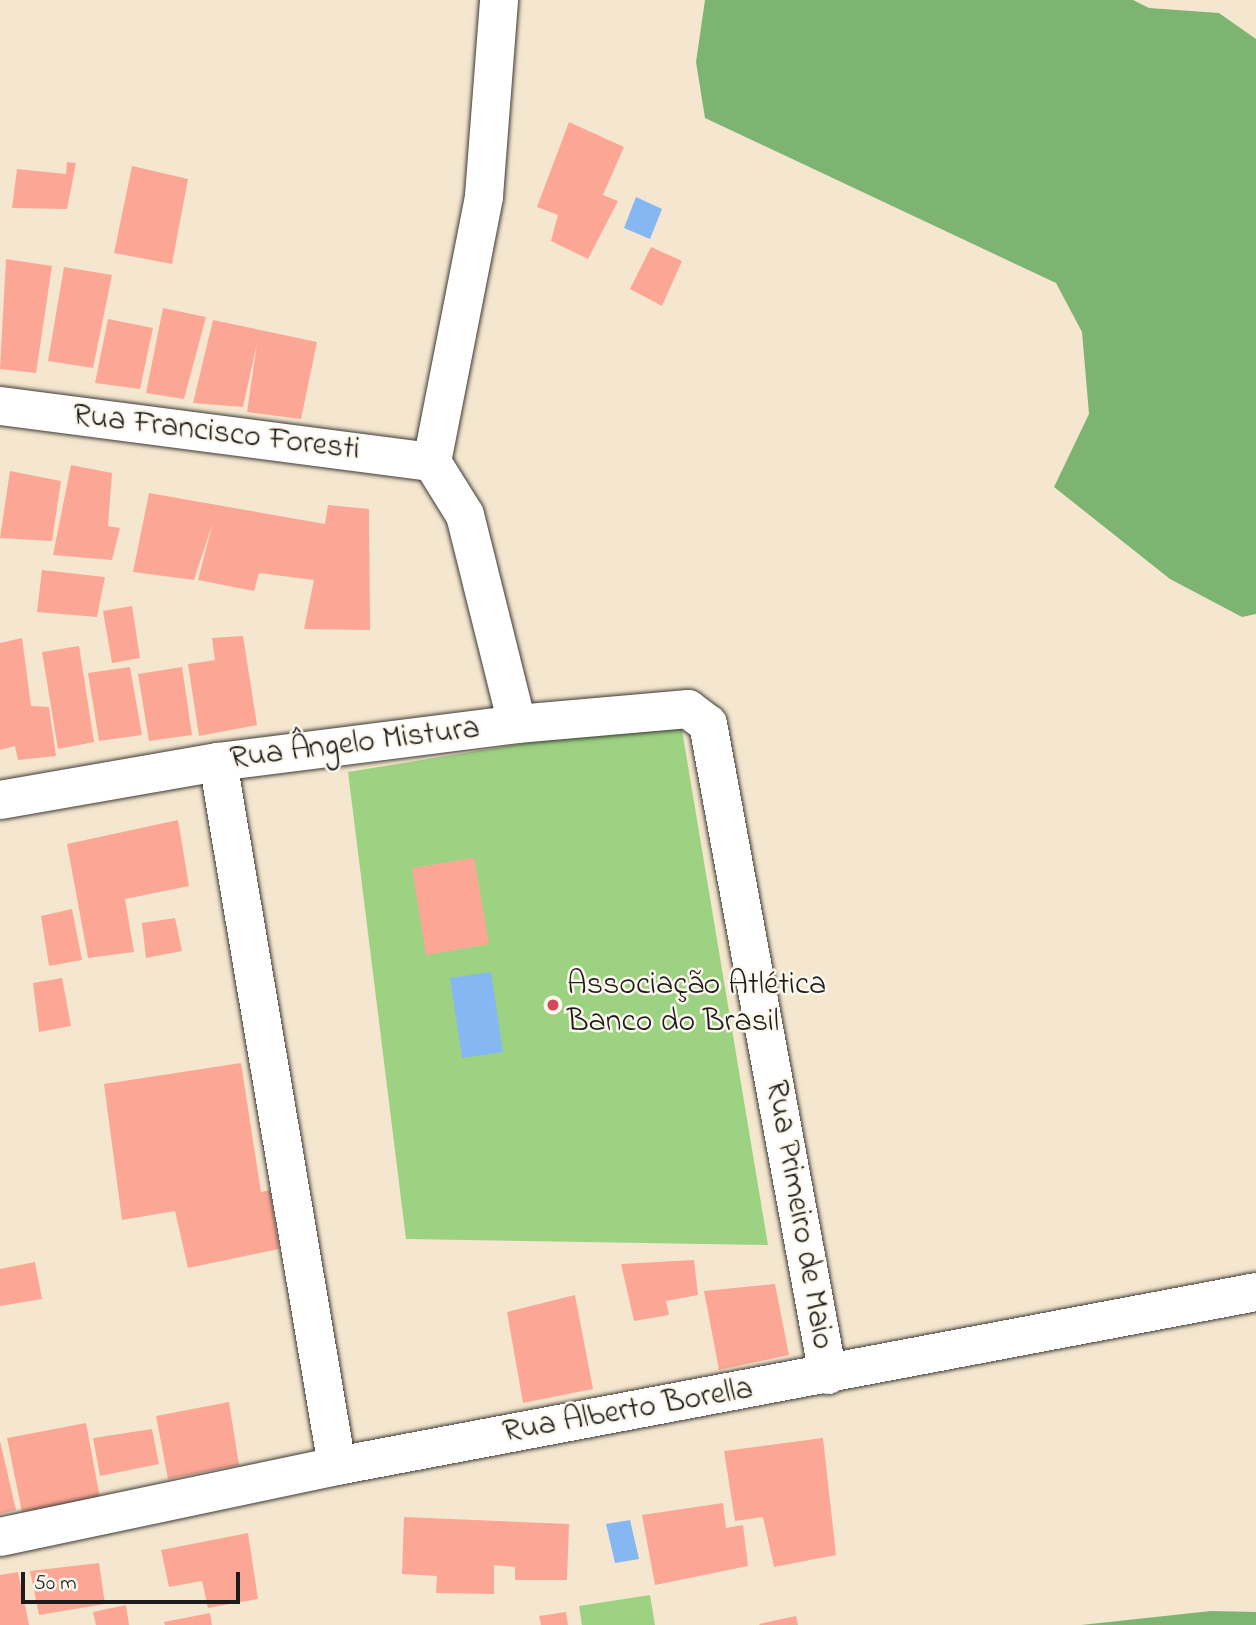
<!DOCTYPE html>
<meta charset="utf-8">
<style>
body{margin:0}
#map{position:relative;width:1256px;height:1625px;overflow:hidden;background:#f5e7cf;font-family:"Indie Flower",sans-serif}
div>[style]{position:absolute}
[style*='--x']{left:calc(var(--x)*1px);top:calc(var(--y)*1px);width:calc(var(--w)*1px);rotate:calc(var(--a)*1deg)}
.green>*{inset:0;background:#9ed283}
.forest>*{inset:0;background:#7eb471}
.water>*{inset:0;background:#85b7f2}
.building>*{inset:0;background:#fca795}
.roads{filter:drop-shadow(0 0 2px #3d3a37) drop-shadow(0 0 2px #3d3a37)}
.minor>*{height:38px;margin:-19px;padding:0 19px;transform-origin:19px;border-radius:19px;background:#fff}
.dots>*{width:19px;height:19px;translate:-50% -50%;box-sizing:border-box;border:4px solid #fbf7ec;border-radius:50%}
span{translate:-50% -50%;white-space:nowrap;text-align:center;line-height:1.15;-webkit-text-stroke:5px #fbf7ec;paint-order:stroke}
.street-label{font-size:32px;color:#1c1c1c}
.poi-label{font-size:32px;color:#1c1c1c}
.left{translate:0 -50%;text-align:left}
.scale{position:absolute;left:21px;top:1572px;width:219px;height:32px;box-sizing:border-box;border:4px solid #1c1c1c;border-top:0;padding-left:9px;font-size:21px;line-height:24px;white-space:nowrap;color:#1c1c1c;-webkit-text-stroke:5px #fbf7ec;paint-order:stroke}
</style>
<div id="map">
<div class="green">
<div style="clip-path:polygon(680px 718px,768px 1245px,406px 1239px,348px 772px)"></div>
<div style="clip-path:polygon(650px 1595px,655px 1625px,582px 1625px,579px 1606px)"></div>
</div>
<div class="forest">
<div style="clip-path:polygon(705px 0,1133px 0,1149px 8px,1219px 13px,1256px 39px,1256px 614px,1242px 617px,1170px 579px,1054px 487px,1089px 414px,1082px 332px,1056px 283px,705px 118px,696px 62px)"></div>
<div style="clip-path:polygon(1211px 1611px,1256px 1612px,1256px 1625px,1081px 1625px)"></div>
</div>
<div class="water">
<div style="clip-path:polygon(636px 197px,662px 209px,650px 239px,624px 228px)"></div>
<div style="clip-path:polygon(491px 972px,503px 1052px,462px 1058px,450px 978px)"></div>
<div style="clip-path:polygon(630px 1520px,639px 1559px,615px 1563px,606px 1524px)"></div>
</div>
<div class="building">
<div style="clip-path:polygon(569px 122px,624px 147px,603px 195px,618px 201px,588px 259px,551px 241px,558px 215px,537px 207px)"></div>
<div style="clip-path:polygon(67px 162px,76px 163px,67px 209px,12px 208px,17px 169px,66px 174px)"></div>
<div style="clip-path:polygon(132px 166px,188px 179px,172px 264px,114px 253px)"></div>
<div style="clip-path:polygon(651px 247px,682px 261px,662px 306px,630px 289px)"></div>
<div style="clip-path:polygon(6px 259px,52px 266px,36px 373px,0 369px)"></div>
<div style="clip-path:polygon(64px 267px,112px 275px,93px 368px,48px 361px)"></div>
<div style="clip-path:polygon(163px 308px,206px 317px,184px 399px,146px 393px)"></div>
<div style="clip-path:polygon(108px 319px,153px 328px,140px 389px,95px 383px)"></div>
<div style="clip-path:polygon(213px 320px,317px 342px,301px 419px,247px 412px,257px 343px,243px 407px,193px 403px)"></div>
<div style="clip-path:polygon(71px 465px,112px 473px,108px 526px,120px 528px,112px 560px,53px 555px)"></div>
<div style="clip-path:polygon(10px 471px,61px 481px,52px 541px,0 538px)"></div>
<div style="clip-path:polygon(149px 493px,325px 524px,328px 505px,369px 509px,370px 630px,304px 629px,314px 580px,259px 573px,254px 591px,198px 580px,213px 522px,194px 580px,133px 572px)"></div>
<div style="clip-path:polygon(42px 570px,105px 577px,97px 617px,37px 612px)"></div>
<div style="clip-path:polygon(132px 606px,140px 658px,112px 663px,103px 611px)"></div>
<div style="clip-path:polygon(243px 636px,257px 725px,199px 736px,188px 664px,215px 660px,212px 638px)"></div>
<div style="clip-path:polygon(22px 638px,31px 706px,49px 707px,56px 756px,18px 760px,15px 746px,0 750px,0 643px)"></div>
<div style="clip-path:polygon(79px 646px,94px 742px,58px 749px,42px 652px)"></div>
<div style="clip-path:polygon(130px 667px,142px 735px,99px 741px,88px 673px)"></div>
<div style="clip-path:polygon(182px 667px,192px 735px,149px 741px,138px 674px)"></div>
<div style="clip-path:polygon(178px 820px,189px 886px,125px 899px,134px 952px,88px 958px,67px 844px)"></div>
<div style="clip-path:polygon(474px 858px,489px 944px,426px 955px,412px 868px)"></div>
<div style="clip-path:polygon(72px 909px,82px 960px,49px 966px,41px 916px)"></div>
<div style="clip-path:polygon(175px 918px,182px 951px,146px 958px,142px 923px)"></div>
<div style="clip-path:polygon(62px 978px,71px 1026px,39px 1032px,33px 983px)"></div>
<div style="clip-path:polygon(241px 1063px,261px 1192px,270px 1190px,279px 1249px,188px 1268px,175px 1211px,122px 1220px,104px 1084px)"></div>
<div style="clip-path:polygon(694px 1260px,698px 1295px,666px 1301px,669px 1315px,634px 1321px,621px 1264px)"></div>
<div style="clip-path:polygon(35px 1262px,42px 1299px,0 1306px,0 1269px)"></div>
<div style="clip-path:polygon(775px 1284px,789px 1355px,719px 1370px,704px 1291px)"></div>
<div style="clip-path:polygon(575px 1295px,593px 1389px,523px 1403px,507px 1312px)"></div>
<div style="clip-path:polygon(229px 1402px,239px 1465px,168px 1479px,156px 1416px)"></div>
<div style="clip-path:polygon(86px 1423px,100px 1498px,22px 1512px,7px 1438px)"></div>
<div style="clip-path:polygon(152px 1429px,159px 1464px,100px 1476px,93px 1438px)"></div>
<div style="clip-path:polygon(823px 1438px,836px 1555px,774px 1567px,763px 1517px,735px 1521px,724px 1451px)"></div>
<div style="clip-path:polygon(0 1441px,16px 1510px,0 1514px)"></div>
<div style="clip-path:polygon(723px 1503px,726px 1528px,743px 1525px,748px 1566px,655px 1585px,642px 1515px)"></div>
<div style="clip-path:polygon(404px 1517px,569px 1524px,567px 1580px,515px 1580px,515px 1567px,494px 1565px,494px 1594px,436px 1593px,437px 1576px,402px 1574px)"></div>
<div style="clip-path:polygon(248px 1533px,258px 1599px,208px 1608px,202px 1581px,169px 1587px,161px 1550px)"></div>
<div style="clip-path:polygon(99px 1563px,105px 1604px,39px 1615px,30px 1571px)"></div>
<div style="clip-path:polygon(18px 1572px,29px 1625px,0 1625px,0 1575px)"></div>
<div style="clip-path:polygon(126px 1605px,129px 1625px,96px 1625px,93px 1612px)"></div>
<div style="clip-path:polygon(566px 1612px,568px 1625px,541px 1625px,539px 1616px)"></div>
<div style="clip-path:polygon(210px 1613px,212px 1625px,165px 1625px,164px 1622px)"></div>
<div style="clip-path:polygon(796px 1616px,798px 1625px,760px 1625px,759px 1624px)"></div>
</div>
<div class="roads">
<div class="minor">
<div style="--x:0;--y:406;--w:436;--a:7.4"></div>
<div style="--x:432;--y:462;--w:271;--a:-78.9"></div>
<div style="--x:484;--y:196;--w:197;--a:-85.6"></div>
<div style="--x:432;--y:462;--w:62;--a:58.1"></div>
<div style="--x:465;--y:515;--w:215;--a:76"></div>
<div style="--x:218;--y:762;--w:714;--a:80.41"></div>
<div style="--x:0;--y:800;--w:221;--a:-9.9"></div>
<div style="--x:218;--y:762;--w:301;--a:-7.2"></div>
<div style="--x:517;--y:724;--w:172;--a:-5"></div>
<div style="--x:688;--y:709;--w:25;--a:37"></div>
<div style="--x:708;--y:724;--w:662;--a:79.56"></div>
<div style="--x:0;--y:1537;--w:344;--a:-11.9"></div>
<div style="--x:337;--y:1466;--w:935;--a:-10.72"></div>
</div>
</div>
<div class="dots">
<div style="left:553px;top:1005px;background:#d1495b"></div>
</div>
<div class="street-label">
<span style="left:216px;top:434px;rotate:7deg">Rua Francisco Foresti</span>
<span style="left:355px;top:745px;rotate:-7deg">Rua Ângelo Mistura</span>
<span style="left:798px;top:1215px;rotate:80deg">Rua Primeiro de Maio</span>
<span style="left:628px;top:1412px;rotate:-10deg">Rua Alberto Borella</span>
</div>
<div class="poi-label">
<span class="left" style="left:567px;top:1005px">Associação Atlética<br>Banco do Brasil</span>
</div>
<div class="scale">50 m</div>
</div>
